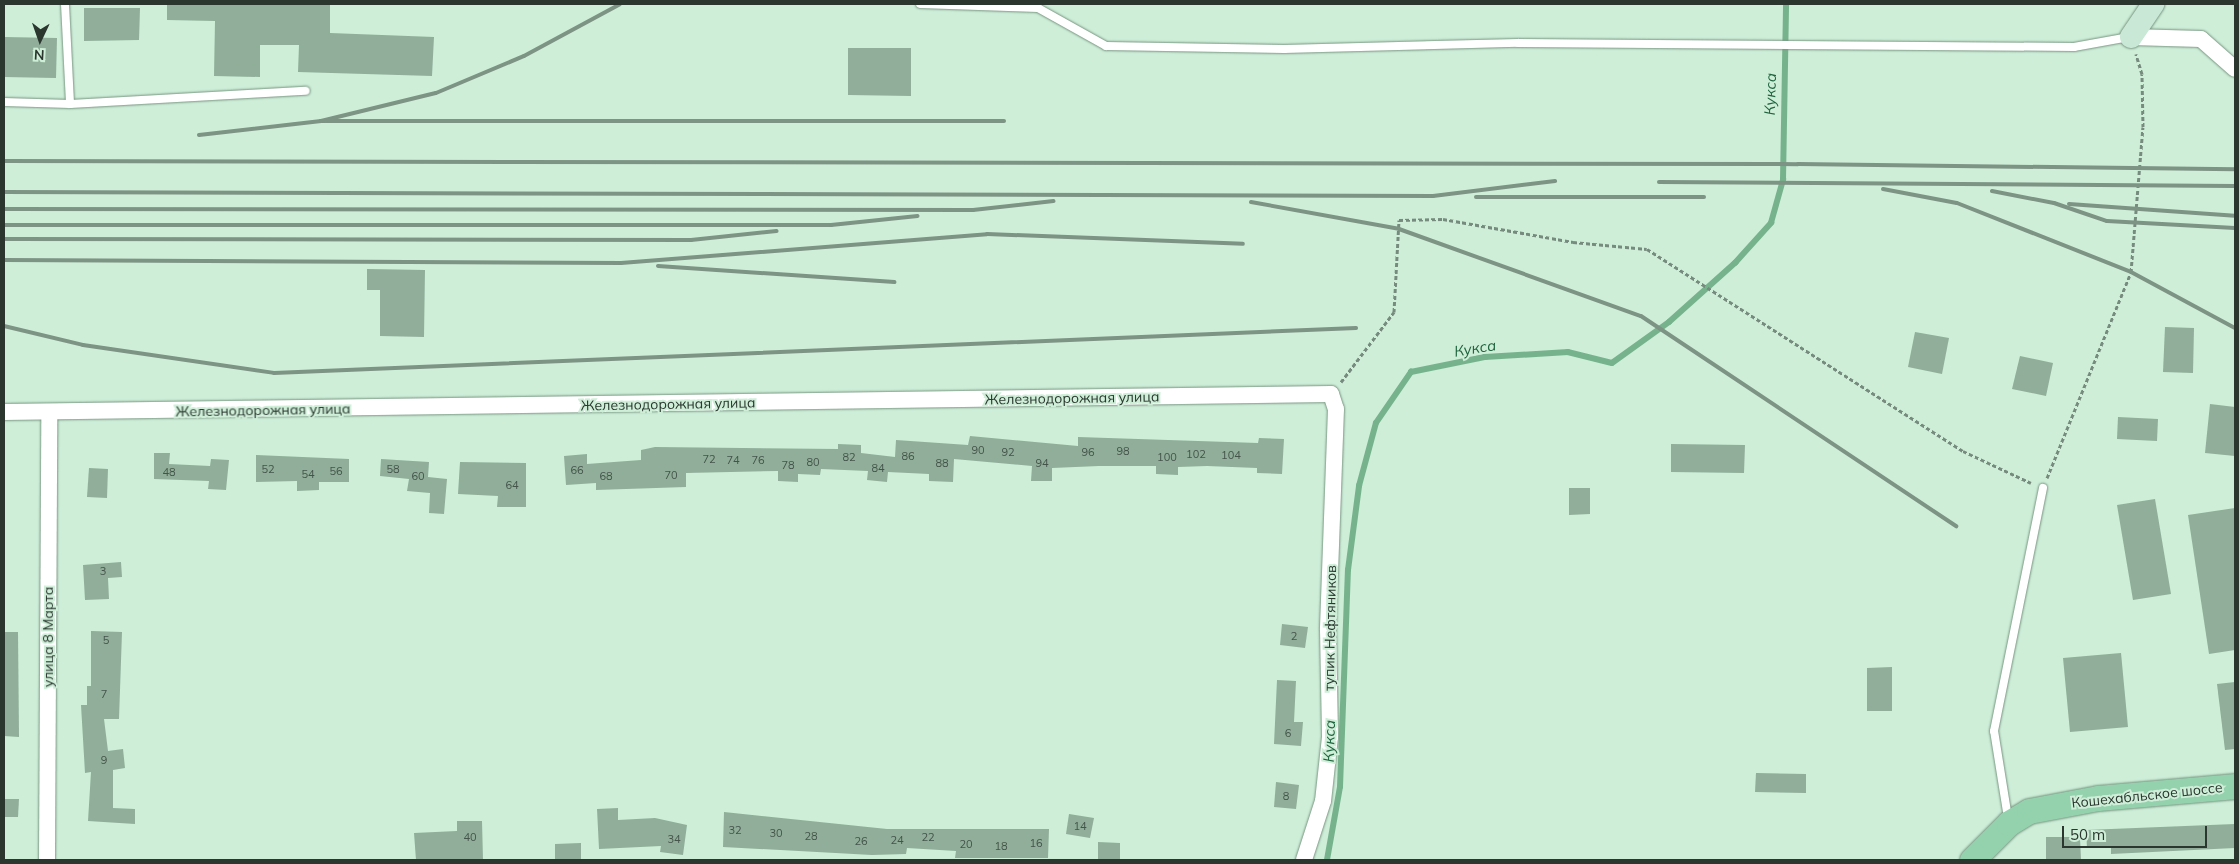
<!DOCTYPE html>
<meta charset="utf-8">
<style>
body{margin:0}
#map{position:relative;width:2239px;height:864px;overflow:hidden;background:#ceeed8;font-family:Mulish,sans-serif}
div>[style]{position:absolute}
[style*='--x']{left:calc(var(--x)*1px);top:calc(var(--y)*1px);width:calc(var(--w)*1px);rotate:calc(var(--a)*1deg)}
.stream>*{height:5.5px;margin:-2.75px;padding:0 2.75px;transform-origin:2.75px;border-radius:2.75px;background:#76b38c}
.building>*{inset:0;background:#90ae99}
.path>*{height:3px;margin-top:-1.5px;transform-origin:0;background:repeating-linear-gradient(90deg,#768b7d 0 4px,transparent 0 6.5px)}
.roads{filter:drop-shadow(0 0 1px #789581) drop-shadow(0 0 1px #789581)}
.lane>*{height:8px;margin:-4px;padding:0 4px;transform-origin:4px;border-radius:4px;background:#fff}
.street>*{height:16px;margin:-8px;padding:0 8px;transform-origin:8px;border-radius:8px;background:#fff}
.secondary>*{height:22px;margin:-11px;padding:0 11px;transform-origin:11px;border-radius:11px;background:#c9e8d6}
.primary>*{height:25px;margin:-12.5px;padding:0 12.5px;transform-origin:12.5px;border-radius:12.5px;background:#94d1ad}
.rail>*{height:4px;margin:-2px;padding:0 2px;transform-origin:2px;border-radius:2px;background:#7d9384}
span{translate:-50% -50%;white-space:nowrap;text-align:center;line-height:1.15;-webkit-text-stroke:4px #ceeed8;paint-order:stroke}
.number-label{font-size:11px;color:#445449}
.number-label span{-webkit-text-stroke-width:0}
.street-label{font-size:14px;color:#2a362e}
.water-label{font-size:15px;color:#20653f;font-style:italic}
.frame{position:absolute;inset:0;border:5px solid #2a362e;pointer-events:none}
.north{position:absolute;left:15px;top:15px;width:50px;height:50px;-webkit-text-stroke:4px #ceeed8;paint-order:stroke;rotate:183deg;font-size:14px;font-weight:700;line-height:20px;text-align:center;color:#2a362e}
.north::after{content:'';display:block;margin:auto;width:18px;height:22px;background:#2a362e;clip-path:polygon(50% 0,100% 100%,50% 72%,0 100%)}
.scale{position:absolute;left:2062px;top:826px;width:145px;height:22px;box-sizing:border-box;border:2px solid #2a362e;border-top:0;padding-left:6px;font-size:15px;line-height:18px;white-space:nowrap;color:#2a362e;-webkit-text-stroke:4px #ceeed8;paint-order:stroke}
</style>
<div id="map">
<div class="stream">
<div style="--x:1327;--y:860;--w:74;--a:-79.9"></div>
<div style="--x:1340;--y:787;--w:217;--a:-87.9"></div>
<div style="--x:1348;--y:570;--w:85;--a:-82.5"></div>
<div style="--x:1359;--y:486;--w:65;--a:-74.9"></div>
<div style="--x:1376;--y:423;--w:62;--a:-55.5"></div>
<div style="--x:1411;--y:372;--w:76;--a:-11.5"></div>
<div style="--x:1485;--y:357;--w:83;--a:-3.4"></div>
<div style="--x:1568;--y:352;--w:45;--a:14"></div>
<div style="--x:1612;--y:363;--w:70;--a:-35.7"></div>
<div style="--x:1669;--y:322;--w:89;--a:-41.8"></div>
<div style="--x:1735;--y:263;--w:54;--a:-48"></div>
<div style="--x:1771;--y:223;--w:45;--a:-74.4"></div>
<div style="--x:1783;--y:180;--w:176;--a:-89"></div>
</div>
<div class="building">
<div style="clip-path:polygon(167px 4px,330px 4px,330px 33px,434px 37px,432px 76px,298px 72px,299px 45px,260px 45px,260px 77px,214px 76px,215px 21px,167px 20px)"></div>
<div style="clip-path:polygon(84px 8px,140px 8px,139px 40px,84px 41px)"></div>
<div style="clip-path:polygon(4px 37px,57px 38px,56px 78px,4px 77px)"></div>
<div style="clip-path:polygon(848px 48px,911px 48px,911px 96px,848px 95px)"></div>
<div style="clip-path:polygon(367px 269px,425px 270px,424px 337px,380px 336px,380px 290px,367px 290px)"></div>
<div style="clip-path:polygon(2165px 327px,2194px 328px,2193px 373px,2163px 372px)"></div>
<div style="clip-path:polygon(1915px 332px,1949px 338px,1942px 374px,1908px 367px)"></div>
<div style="clip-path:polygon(2020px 356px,2053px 363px,2046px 396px,2012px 389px)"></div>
<div style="clip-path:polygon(2210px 404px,2235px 407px,2235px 456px,2205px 453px)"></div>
<div style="clip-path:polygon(2118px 417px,2158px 419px,2157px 441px,2117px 439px)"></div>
<div style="clip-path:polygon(970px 436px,1078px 446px,1078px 437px,1258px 443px,1259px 438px,1284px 439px,1282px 474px,1257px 473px,1257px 468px,1207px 466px,1178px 467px,1178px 475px,1156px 474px,1156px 466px,1099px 466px,1052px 468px,1052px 481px,1031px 481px,1032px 466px,954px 459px,953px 482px,929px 481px,929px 474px,888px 472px,887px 482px,867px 480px,868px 471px,821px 469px,820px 475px,798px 474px,798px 482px,778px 481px,778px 471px,686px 473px,686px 487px,596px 490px,596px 483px,566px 485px,564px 456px,587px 454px,587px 464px,641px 460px,641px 450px,655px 447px,838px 449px,838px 444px,861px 445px,861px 453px,895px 457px,896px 440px,968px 445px)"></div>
<div style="clip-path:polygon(1671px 444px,1745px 445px,1744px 473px,1671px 472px)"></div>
<div style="clip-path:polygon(154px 453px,170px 453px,169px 464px,210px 466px,211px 459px,229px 460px,226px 490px,208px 489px,209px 481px,154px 479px)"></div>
<div style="clip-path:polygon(256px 455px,349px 459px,349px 482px,319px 482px,319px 490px,297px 491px,297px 481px,256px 482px)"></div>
<div style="clip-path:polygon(381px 459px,429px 462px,428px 477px,447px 479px,444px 514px,429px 513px,430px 493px,407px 491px,409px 479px,380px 476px)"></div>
<div style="clip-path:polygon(460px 462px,526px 463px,526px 507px,497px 507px,498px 496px,458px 494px)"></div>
<div style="clip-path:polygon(89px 468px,108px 469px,107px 498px,87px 497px)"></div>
<div style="clip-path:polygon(1569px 488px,1590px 488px,1590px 514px,1569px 515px)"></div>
<div style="clip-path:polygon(2155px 499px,2171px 594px,2133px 600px,2117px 505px)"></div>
<div style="clip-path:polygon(2235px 508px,2235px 650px,2209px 654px,2188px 515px)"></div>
<div style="clip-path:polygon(121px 562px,122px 577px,108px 578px,109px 599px,85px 600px,83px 565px)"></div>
<div style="clip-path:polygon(1282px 624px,1308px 627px,1305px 648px,1280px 645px)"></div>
<div style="clip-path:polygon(91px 631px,122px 632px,119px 719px,104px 719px,108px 751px,123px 749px,125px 768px,113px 770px,113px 808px,135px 809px,135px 824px,88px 821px,91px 772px,85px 773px,81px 705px,87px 705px,87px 686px,91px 686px)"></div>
<div style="clip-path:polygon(4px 632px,18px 632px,19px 737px,4px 736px)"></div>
<div style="clip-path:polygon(2121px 653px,2128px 727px,2070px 732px,2063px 658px)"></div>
<div style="clip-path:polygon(1892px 667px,1892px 711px,1867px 711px,1867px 668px)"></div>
<div style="clip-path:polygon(1277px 680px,1296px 681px,1294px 722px,1303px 722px,1301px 746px,1274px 744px)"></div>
<div style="clip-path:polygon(2235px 682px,2235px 749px,2225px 750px,2217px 684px)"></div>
<div style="clip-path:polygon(1756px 773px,1806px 774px,1806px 793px,1755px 792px)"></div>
<div style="clip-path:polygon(1276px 782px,1299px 785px,1296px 809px,1274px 807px)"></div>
<div style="clip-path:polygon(4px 799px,19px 799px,18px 817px,4px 817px)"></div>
<div style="clip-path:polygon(618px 808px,618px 820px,655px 818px,687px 825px,683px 855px,660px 852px,661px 846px,599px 849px,597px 809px)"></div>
<div style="clip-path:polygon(724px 812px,887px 829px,1049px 829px,1048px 858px,955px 858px,956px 851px,907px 848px,906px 854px,872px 855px,723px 847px)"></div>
<div style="clip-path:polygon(1069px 814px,1094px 818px,1090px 838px,1066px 834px)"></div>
<div style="clip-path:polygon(457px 821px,482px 821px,483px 860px,416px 860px,414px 833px,457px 831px)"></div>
<div style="clip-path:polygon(2235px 824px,2235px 848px,2111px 854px,2111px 847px,2087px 848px,2086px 830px)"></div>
<div style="clip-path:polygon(2046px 837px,2080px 837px,2081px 860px,2046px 860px)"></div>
<div style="clip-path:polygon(1098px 842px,1120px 843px,1120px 860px,1098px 860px)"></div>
<div style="clip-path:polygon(581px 843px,581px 860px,555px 860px,555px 844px)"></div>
</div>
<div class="path">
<div style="--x:1341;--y:382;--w:88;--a:-52.9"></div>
<div style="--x:1394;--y:312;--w:92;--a:-86.9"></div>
<div style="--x:1399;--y:220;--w:44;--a:-1.3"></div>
<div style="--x:1443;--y:219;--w:132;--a:10"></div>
<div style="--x:1573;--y:242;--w:74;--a:5.4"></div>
<div style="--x:1647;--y:249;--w:375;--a:32.6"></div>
<div style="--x:1963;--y:451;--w:75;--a:25.2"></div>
<div style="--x:2047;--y:478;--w:222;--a:-67.8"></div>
<div style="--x:2131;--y:272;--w:145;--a:-85.3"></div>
<div style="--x:2143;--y:127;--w:53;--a:-91.1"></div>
<div style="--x:2142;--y:74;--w:21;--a:-107"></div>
</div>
<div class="roads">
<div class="lane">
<div style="--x:65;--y:4;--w:100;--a:87.1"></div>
<div style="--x:920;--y:4;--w:118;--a:1.9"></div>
<div style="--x:1038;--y:8;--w:78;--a:29.2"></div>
<div style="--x:1106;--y:46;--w:178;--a:1"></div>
<div style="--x:1284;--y:49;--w:234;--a:-1.5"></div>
<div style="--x:1518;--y:43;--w:556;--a:0.41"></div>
<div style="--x:2074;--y:47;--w:56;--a:-10.3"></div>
<div style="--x:4;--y:102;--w:66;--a:1.7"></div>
<div style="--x:70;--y:104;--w:236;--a:-3.2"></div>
<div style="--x:2008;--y:818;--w:88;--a:-99.1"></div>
<div style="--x:1994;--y:731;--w:248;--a:-78.6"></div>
</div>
<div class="street">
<div style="--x:2131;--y:37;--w:70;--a:1.6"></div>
<div style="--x:2201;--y:39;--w:45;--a:41.4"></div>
<div style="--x:4;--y:412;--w:1327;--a:-0.78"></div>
<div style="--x:1331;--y:394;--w:16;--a:72"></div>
<div style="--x:1336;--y:409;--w:221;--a:92.1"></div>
<div style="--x:1328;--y:630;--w:107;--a:88.9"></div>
<div style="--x:1330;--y:737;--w:64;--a:96.2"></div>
<div style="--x:1323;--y:801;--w:62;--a:107.9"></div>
<div style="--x:47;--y:860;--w:447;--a:-89.7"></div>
</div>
<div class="secondary">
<div style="--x:2131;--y:37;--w:40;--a:-56"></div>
</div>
<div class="primary">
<div style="--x:1972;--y:860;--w:52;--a:-45"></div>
<div style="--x:2009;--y:823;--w:23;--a:-31"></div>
<div style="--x:2029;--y:811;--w:70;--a:-10.7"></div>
<div style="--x:2098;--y:798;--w:138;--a:-5"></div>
</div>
</div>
<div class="rail">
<div style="--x:321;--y:121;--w:683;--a:0"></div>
<div style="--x:199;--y:135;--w:123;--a:-6.5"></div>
<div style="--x:321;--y:121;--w:118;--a:-13.7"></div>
<div style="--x:436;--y:93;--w:95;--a:-22.8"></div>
<div style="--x:524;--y:56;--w:109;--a:-28.4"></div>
<div style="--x:4;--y:161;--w:1794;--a:0.1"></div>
<div style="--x:1798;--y:164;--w:437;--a:0.7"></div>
<div style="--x:1659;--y:182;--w:576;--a:0.4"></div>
<div style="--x:1883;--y:189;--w:75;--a:10.7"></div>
<div style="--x:1957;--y:203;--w:187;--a:21.6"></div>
<div style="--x:2131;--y:272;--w:118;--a:28.3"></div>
<div style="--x:1992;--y:191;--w:63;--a:11"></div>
<div style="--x:2054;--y:203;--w:56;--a:18.8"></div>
<div style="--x:2107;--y:221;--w:128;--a:3.1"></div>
<div style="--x:4;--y:192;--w:1429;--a:0.16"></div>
<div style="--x:1433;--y:196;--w:123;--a:-7"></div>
<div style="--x:1476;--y:197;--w:228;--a:0"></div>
<div style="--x:1251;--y:202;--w:150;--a:10.3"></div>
<div style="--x:1399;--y:229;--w:257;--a:19.8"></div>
<div style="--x:1641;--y:316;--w:379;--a:33.7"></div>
<div style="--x:2069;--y:204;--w:166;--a:4.1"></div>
<div style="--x:4;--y:209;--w:969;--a:0.06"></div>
<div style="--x:973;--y:210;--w:81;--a:-6.3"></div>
<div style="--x:4;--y:225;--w:827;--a:0"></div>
<div style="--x:831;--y:225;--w:87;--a:-5.9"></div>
<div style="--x:4;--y:239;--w:687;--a:0.08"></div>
<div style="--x:691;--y:240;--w:86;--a:-6"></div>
<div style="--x:4;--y:260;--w:617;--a:0.28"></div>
<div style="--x:621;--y:263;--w:367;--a:-4.5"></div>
<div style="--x:987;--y:234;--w:256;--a:2.2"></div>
<div style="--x:658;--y:266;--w:237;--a:3.9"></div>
<div style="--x:4;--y:326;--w:81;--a:13.5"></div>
<div style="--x:83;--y:345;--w:193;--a:8.3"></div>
<div style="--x:274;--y:373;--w:1083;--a:-2.38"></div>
</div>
<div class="number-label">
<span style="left:978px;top:450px">90</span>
<span style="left:1123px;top:451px">98</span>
<span style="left:1008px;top:452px">92</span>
<span style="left:1088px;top:452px">96</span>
<span style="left:1196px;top:454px">102</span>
<span style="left:1231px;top:455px">104</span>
<span style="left:908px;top:456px">86</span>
<span style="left:849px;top:457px">82</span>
<span style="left:1167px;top:457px">100</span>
<span style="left:709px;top:459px">72</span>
<span style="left:733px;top:460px">74</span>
<span style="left:758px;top:460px">76</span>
<span style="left:813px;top:462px">80</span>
<span style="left:942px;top:463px">88</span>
<span style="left:1042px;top:463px">94</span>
<span style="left:788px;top:465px">78</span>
<span style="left:878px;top:468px">84</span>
<span style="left:268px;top:469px">52</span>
<span style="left:393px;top:469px">58</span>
<span style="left:577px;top:470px">66</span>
<span style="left:336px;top:471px">56</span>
<span style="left:169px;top:472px">48</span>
<span style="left:308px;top:474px">54</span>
<span style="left:671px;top:475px">70</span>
<span style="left:418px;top:476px">60</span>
<span style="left:606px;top:476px">68</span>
<span style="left:512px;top:485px">64</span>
<span style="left:103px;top:571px">3</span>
<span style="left:1294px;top:636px">2</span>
<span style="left:106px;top:640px">5</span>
<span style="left:104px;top:694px">7</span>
<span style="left:1288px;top:733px">6</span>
<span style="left:104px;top:760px">9</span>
<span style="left:1286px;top:796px">8</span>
<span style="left:1080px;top:826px">14</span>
<span style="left:735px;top:830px">32</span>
<span style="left:776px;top:833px">30</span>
<span style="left:811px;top:836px">28</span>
<span style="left:470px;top:837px">40</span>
<span style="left:928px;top:837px">22</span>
<span style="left:674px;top:839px">34</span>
<span style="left:897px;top:840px">24</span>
<span style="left:861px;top:841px">26</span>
<span style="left:1036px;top:843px">16</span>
<span style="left:966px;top:844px">20</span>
<span style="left:1001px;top:846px">18</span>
</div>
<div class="street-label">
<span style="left:1072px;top:398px;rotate:-1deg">Железнодорожная улица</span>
<span style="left:668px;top:404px;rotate:-1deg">Железнодорожная улица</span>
<span style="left:263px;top:410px;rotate:-1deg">Железнодорожная улица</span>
<span style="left:1330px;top:628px;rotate:-89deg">тупик Нефтяников</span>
<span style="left:48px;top:637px;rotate:-90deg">улица 8 Марта</span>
<span style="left:2147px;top:795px;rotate:-6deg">Кошехабльское шоссе</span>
</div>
<div class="water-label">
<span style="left:1770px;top:94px;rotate:-88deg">Кукса</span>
<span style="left:1475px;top:348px;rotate:-9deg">Кукса</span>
<span style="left:1329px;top:741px;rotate:-88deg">Кукса</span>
</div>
<div class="frame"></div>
<div class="north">N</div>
<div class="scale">50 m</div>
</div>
